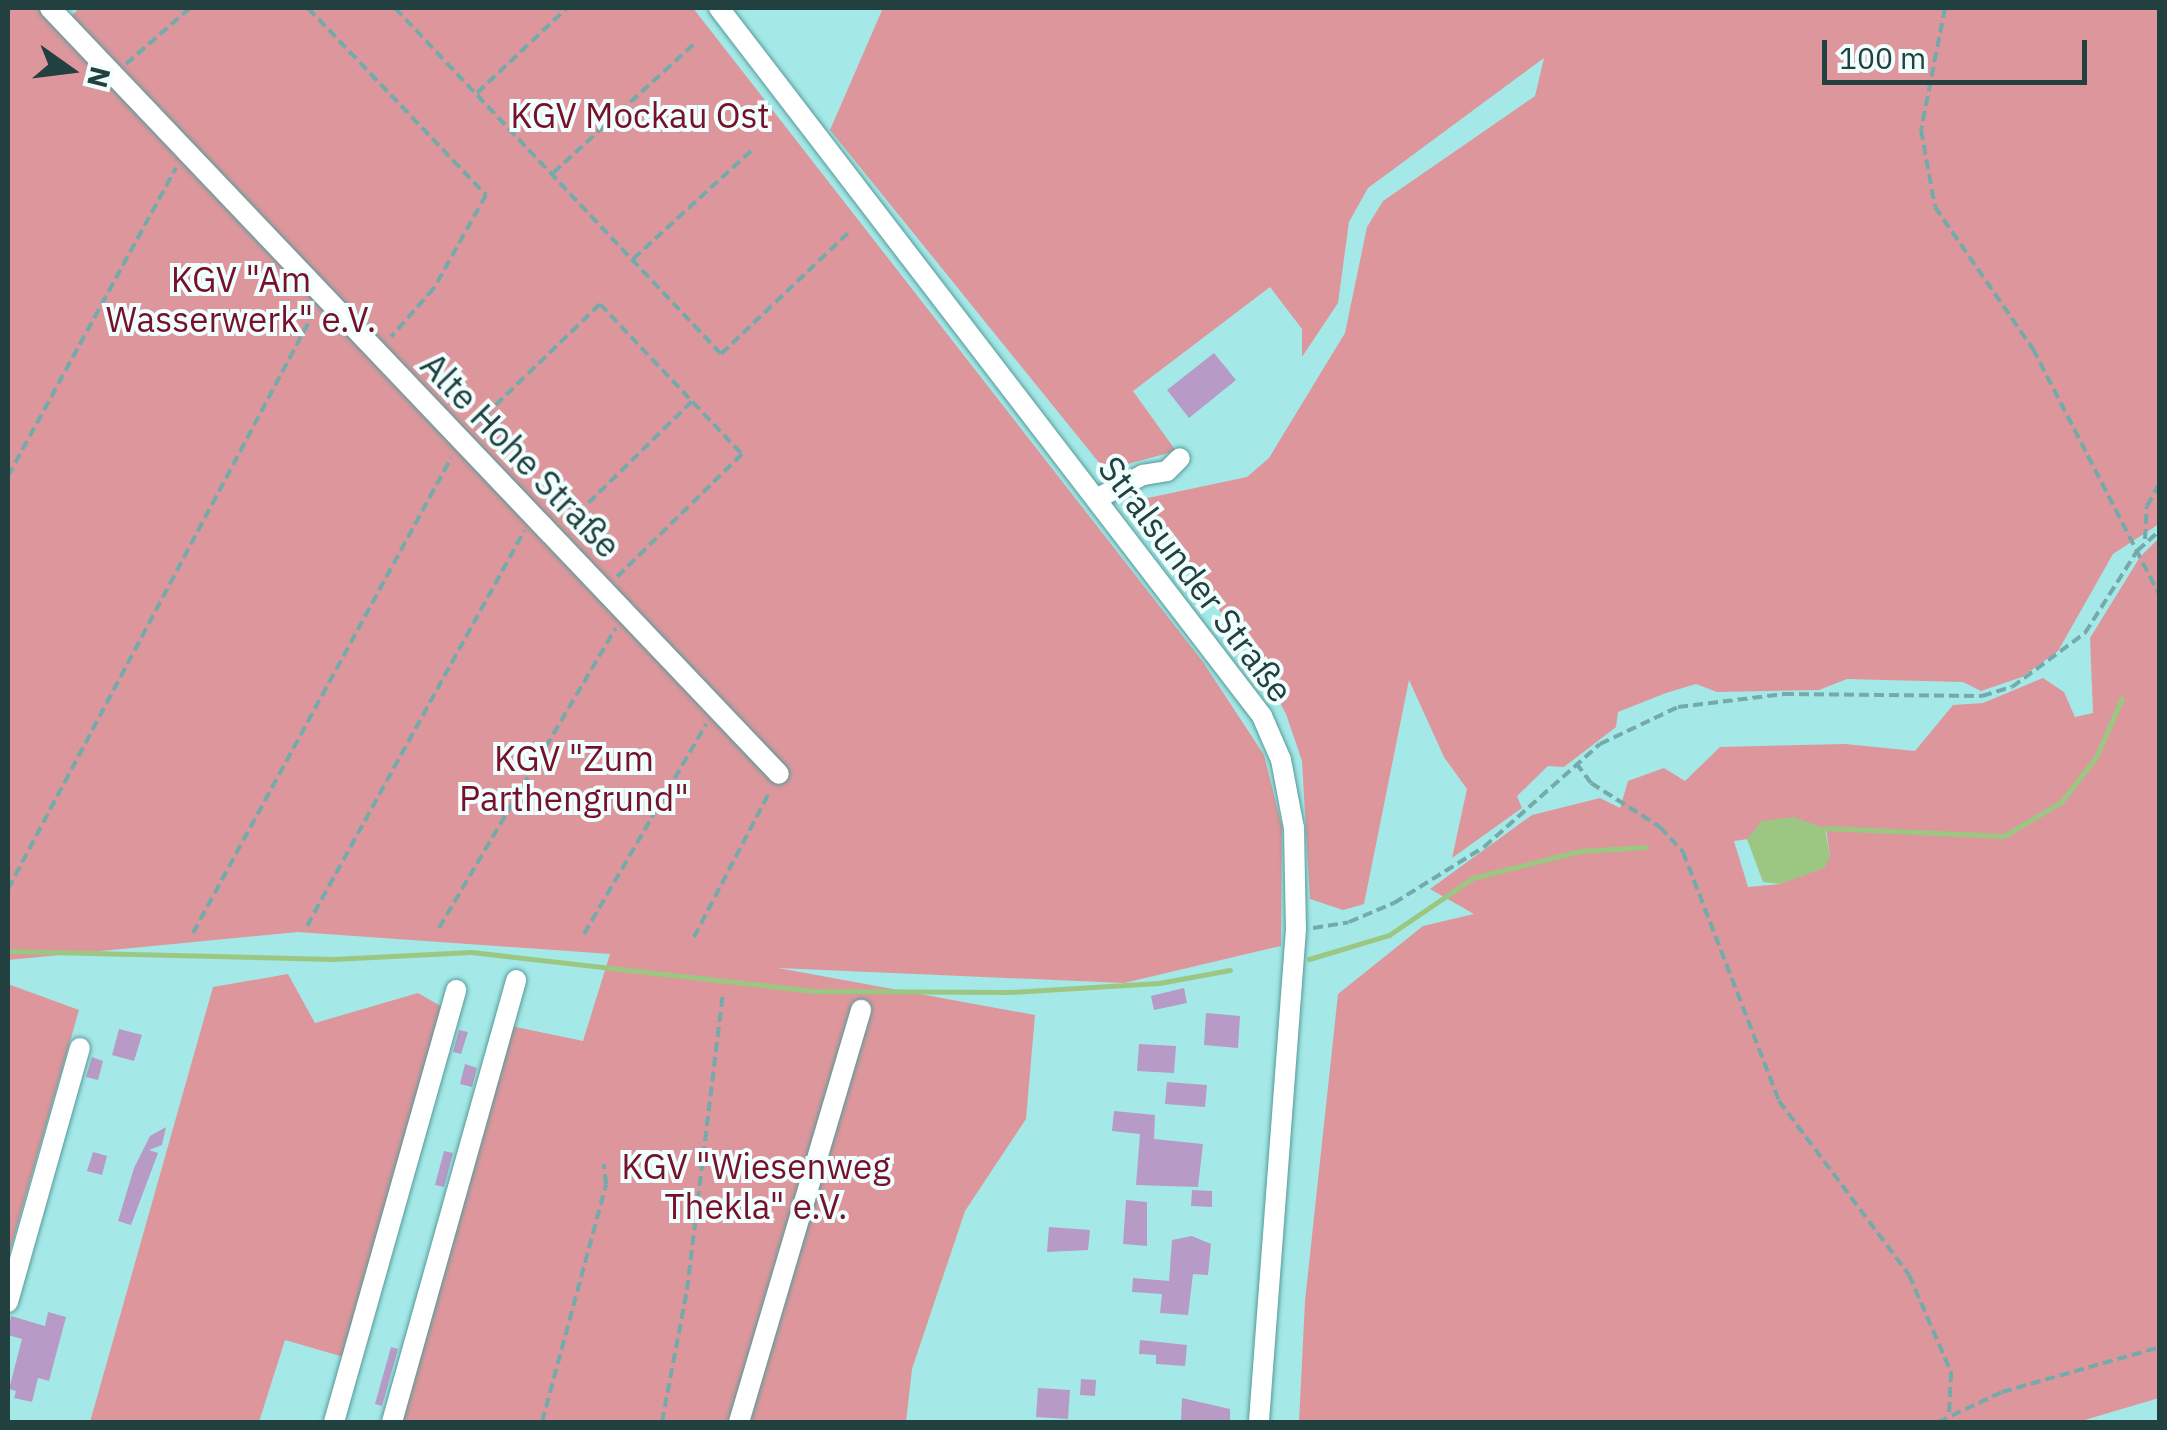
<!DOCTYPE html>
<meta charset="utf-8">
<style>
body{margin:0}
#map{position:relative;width:2167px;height:1430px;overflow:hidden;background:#a4e9e7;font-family:"IBM Plex Sans",sans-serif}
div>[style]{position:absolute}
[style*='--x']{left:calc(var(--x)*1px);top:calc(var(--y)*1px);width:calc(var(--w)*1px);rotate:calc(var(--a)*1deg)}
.green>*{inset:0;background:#dd979c}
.water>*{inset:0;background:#9cc783}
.stream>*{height:5px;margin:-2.5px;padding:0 2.5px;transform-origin:2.5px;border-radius:2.5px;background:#9cc783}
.building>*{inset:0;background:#b79bc6}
.path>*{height:4px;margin-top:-2px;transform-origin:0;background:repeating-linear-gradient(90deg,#74aaa9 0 10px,transparent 0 15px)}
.roads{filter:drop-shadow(0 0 2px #569a99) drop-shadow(0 0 2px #569a99)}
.minor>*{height:20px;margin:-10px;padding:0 10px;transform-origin:10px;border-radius:10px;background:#fff}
span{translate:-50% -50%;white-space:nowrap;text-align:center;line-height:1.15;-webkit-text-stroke:8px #f1fefe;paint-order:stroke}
.park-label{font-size:35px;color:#761129}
.street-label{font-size:35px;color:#234040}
.frame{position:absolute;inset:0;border:10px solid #234040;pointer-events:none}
.north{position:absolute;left:20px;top:20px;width:100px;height:100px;-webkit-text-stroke:8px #f1fefe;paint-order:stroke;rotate:104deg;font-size:28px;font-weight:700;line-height:40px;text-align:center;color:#234040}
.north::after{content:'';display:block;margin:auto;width:35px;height:45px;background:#234040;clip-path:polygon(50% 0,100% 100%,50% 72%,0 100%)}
.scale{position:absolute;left:1822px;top:40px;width:265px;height:45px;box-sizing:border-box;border:5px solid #234040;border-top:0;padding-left:12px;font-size:30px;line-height:35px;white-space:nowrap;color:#234040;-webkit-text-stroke:8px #f1fefe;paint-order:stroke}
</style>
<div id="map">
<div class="green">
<div style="clip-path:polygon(8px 8px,44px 8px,60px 25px,80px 8px,693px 8px,1203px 662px,1264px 755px,1282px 827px,1281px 946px,1124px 983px,778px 968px,1035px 1015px,1026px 1119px,965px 1211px,912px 1369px,906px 1422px,395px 1422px,511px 1026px,583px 1041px,610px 954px,298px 932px,8px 960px)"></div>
<div style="clip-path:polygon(883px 8px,2159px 8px,2159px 524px,2113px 554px,2058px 651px,2022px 677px,1981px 691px,1963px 682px,1847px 679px,1819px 690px,1717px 692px,1696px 684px,1666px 693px,1618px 712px,1616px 727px,1564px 767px,1548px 766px,1517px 796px,1522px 808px,1452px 858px,1467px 789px,1444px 757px,1409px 680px,1364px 904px,1343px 910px,1310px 899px,1302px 761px,1286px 714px,1259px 664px,1138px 500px,1247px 477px,1269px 458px,1345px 333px,1367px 227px,1383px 201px,1535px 96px,1544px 58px,1368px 188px,1349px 222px,1338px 303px,1302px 357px,1302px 329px,1270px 287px,1133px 391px,1176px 451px,1105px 470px,830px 130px)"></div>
<div style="clip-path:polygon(evenodd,2159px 538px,2159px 1398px,2078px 1422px,1299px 1422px,1305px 1301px,1338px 994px,1423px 926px,1474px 914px,1430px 889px,1532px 815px,1600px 798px,1620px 808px,1628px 781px,1664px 768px,1685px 781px,1720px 747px,1845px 744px,1915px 751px,1953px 705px,1983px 703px,2043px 678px,2064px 692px,2075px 717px,2093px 713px,2090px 638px,2140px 557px,2159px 538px,1826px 828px,1830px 857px,1780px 884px,1748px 887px,1734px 841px,1826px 828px)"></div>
<div style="clip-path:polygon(288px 974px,315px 1023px,418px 993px,444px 1008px,347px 1358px,285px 1340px,259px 1422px,90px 1422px,213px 987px)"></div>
<div style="clip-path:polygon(8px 984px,79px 1010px,8px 1258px)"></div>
</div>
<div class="water">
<div style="clip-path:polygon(1793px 817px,1825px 828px,1830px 857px,1824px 868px,1780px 884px,1763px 882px,1747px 839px,1762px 821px)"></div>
</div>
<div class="stream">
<div style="--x:1826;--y:828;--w:178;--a:2.6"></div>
<div style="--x:2004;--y:836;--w:66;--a:-30.8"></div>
<div style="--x:2061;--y:802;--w:57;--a:-52.1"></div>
<div style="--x:2096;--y:757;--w:64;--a:-66.2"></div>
<div style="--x:8;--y:951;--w:325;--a:1.4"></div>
<div style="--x:333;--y:959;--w:138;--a:-2.9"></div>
<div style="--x:471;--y:952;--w:343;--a:6.5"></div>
<div style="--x:812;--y:991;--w:198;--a:0.3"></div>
<div style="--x:1010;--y:992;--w:149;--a:-3.5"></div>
<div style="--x:1159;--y:983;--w:72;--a:-10.4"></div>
<div style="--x:1309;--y:959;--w:84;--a:-16.7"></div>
<div style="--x:1389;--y:935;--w:102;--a:-34.2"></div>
<div style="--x:1473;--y:878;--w:110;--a:-14.2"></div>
<div style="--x:1580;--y:851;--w:66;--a:-3.5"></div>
</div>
<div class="building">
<div style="clip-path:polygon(1214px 353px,1236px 380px,1189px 418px,1167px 390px)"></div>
<div style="clip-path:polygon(1184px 988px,1187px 1003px,1154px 1010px,1151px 996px)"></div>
<div style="clip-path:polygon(1206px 1013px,1240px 1016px,1238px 1048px,1204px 1045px)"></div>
<div style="clip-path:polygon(119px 1029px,142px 1035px,134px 1061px,112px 1055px)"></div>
<div style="clip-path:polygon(459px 1030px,468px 1032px,461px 1054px,453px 1052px)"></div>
<div style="clip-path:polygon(1139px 1044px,1176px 1046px,1174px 1073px,1137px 1071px)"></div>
<div style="clip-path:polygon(92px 1057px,103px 1061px,98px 1080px,86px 1077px)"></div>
<div style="clip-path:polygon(465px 1064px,477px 1068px,472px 1087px,460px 1084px)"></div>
<div style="clip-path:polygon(1167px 1082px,1207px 1085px,1205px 1107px,1165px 1104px)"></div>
<div style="clip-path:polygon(1114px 1111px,1155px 1115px,1154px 1139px,1203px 1144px,1198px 1187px,1136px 1185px,1140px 1134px,1112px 1131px)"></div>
<div style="clip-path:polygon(166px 1127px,162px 1145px,149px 1150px,158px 1153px,131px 1225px,118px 1221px,134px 1168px,150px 1136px)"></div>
<div style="clip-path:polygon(444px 1151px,453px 1153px,444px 1187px,435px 1185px)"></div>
<div style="clip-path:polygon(93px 1152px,107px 1156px,102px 1175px,87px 1171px)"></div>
<div style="clip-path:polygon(1192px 1190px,1212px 1191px,1212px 1207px,1191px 1206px)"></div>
<div style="clip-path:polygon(1126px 1200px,1147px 1202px,1147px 1246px,1123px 1244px)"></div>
<div style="clip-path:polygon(1049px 1227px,1090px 1230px,1088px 1250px,1047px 1252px)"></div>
<div style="clip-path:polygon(1192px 1236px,1211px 1244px,1208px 1275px,1193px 1274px,1188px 1315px,1160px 1313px,1162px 1294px,1132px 1292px,1133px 1278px,1169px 1281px,1172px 1240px)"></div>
<div style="clip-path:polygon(48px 1312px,66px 1317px,49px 1381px,38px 1378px,32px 1402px,14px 1398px,16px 1391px,9px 1389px,22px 1339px,8px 1335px,11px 1316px,45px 1326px)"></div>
<div style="clip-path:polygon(1140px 1340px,1187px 1345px,1185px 1366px,1156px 1364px,1156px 1355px,1139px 1354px)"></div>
<div style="clip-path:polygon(391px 1347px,398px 1349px,382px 1406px,375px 1404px)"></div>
<div style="clip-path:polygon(1081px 1379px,1096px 1380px,1095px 1396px,1080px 1395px)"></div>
<div style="clip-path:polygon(1038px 1388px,1070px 1390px,1068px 1419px,1036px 1417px)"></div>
<div style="clip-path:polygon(1182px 1398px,1230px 1409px,1230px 1422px,1181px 1422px)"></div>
</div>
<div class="path">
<div style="--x:308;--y:8;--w:258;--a:46.4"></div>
<div style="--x:486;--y:195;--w:107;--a:119.2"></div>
<div style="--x:434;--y:288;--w:65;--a:131.3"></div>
<div style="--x:395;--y:8;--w:475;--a:46.7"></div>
<div style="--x:721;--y:354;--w:180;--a:-43.6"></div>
<div style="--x:1945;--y:8;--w:124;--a:101.1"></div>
<div style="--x:1921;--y:130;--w:78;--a:79.7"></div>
<div style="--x:1935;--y:207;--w:173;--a:55.4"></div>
<div style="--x:2033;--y:349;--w:278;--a:62.8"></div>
<div style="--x:126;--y:64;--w:85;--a:-41.2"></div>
<div style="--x:477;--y:93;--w:124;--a:-43.4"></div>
<div style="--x:553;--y:173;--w:195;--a:-42.5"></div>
<div style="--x:633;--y:259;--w:160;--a:-42.5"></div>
<div style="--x:474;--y:426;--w:175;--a:-44.1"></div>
<div style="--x:600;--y:304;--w:207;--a:46.6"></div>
<div style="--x:742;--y:454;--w:178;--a:135.5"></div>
<div style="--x:8;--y:476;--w:351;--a:-61.4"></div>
<div style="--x:567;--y:524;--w:175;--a:-44.5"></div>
<div style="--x:2145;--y:539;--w:33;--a:-87"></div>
<div style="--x:2147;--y:506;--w:26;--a:-61"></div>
<div style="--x:1576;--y:763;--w:25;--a:53"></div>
<div style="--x:1591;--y:783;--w:82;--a:32.5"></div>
<div style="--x:1660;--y:827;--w:34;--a:47"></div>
<div style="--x:1683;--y:852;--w:267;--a:68.9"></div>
<div style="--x:1779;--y:1101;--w:217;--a:53.2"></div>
<div style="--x:1909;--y:1275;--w:106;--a:66.6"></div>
<div style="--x:1951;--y:1372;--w:43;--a:92.7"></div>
<div style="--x:8;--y:889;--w:653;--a:-62.06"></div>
<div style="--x:307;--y:926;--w:451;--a:-61.2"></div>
<div style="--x:439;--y:928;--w:348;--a:-59.5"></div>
<div style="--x:1313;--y:928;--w:36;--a:-9"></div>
<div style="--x:1349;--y:922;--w:49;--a:-22.9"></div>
<div style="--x:1394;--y:903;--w:106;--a:-31.9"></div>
<div style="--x:1484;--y:847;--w:155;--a:-41.6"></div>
<div style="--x:1600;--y:744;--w:86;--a:-25.4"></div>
<div style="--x:1678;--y:707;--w:107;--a:-7"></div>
<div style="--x:1784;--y:694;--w:198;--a:0.6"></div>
<div style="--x:1982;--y:696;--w:31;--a:-17"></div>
<div style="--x:2012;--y:687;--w:91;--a:-36.5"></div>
<div style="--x:2085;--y:633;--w:97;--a:-57.6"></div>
<div style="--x:2137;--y:551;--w:31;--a:-42"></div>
<div style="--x:193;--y:933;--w:541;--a:-61.49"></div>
<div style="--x:584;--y:934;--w:243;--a:-59.8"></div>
<div style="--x:694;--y:937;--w:165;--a:-62.5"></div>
<div style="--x:542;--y:1422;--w:246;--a:-74.9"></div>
<div style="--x:606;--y:1184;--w:20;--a:-96"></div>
<div style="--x:662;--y:1422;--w:134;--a:-79.3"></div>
<div style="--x:687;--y:1290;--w:298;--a:-83.1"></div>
<div style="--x:1938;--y:1422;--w:71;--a:-25.1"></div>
<div style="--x:2002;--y:1392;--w:164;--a:-15.9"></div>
</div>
<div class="roads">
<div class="minor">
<div style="--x:50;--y:8;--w:1057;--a:46.42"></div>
<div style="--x:719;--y:8;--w:892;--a:52.51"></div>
<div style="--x:1262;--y:716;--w:48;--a:66.6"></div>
<div style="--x:1281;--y:760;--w:69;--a:79.2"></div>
<div style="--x:1294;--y:828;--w:101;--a:88.9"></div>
<div style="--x:1296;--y:929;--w:494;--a:94.3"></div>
<div style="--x:1096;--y:499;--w:53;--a:-27.1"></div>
<div style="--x:1143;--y:475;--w:24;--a:-9"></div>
<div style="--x:1167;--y:471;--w:18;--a:-45"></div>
<div style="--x:8;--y:1302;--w:264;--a:-74.2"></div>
<div style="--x:334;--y:1422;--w:449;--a:-74.2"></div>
<div style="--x:392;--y:1422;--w:459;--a:-74.3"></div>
<div style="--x:739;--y:1422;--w:430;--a:-73.5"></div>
</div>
</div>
<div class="park-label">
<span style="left:640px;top:115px">KGV Mockau Ost</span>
<span style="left:241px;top:299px">KGV "Am<br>Wasserwerk" e.V.</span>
<span style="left:574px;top:778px">KGV "Zum<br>Parthengrund"</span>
<span style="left:756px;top:1186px">KGV "Wiesenweg<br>Thekla" e.V.</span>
</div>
<div class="street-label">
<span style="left:521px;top:455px;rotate:46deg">Alte Hohe Straße</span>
<span style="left:1196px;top:579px;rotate:53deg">Stralsunder Straße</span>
</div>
<div class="frame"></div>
<div class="north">N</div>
<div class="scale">100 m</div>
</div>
